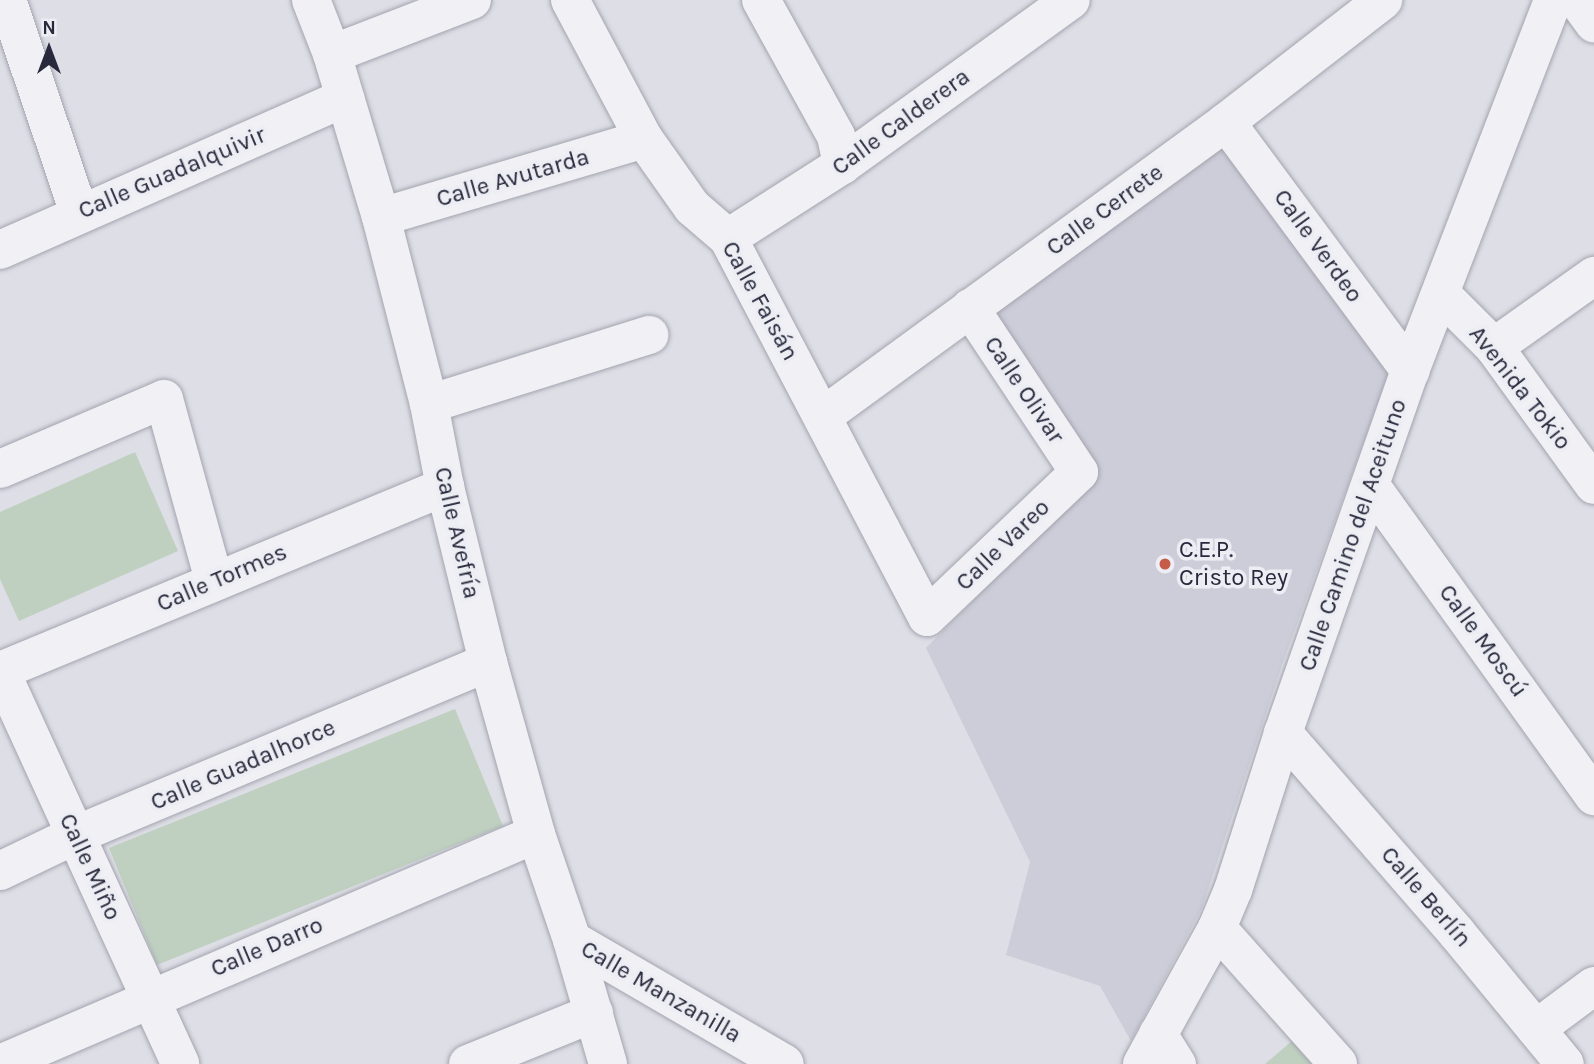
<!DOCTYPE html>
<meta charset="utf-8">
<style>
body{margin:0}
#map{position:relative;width:1594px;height:1064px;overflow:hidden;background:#dedee6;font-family:Karla,sans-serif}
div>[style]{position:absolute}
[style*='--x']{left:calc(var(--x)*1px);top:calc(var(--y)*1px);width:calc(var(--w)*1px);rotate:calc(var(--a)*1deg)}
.built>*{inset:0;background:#cccdd8}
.green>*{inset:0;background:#bfd0c0}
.roads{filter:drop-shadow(0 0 2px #a4a4b0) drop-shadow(0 0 2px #a4a4b0)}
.minor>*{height:38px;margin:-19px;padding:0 19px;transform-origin:19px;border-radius:19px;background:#f0f0f5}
.dots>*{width:19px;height:19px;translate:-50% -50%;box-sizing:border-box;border:4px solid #edeef4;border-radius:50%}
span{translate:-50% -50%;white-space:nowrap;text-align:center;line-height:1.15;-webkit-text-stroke:7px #edeef4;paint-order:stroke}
.street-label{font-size:24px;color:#28293c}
.poi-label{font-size:24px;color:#28293c}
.left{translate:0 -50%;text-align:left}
.north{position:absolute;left:14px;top:14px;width:70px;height:70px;-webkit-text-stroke:5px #edeef4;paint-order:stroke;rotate:0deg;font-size:19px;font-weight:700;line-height:28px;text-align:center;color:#28293c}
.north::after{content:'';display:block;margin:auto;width:24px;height:32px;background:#28293c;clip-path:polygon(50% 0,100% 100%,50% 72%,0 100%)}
</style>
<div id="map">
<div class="built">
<div style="clip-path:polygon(1226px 143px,1389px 373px,1282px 665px,1202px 908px,1131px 1041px,1100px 986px,1006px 955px,1030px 862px,926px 648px,1094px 479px,993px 312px)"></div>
</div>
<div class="green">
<div style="clip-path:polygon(135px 452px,178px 551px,19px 621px,0 579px,0 512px)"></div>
<div style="clip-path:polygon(455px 709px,503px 826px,157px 965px,109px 848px)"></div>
<div style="clip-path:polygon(1293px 1040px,1314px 1064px,1265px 1064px)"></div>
</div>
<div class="roads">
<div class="minor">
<div style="--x:7;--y:0;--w:225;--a:71.3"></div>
<div style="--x:311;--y:0;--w:58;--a:68.7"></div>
<div style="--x:332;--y:54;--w:170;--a:73.3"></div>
<div style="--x:381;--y:217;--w:193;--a:75.6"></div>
<div style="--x:429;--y:404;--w:85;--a:79.1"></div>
<div style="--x:445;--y:487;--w:180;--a:76.2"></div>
<div style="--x:488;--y:662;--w:179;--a:74.4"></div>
<div style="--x:536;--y:834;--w:112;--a:71.2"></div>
<div style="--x:572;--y:940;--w:129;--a:73.8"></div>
<div style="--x:570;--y:0;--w:157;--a:62"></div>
<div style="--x:644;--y:139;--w:83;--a:54.8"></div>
<div style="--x:692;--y:207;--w:48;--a:40.7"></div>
<div style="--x:728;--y:238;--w:428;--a:62.3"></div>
<div style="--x:927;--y:617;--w:210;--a:-43.6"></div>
<div style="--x:1079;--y:472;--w:197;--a:-123.6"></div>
<div style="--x:761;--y:0;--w:155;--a:61.1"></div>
<div style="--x:836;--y:136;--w:30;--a:78"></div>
<div style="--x:1577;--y:0;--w:29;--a:54"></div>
<div style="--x:332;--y:54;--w:150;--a:-21.1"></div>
<div style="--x:1226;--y:122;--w:310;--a:53.5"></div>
<div style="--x:381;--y:217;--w:274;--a:-16.5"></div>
<div style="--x:728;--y:238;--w:135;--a:-32.6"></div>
<div style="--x:842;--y:165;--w:282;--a:-35.8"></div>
<div style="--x:0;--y:250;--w:377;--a:-23.8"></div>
<div style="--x:1441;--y:294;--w:75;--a:45"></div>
<div style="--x:1494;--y:347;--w:170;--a:54.1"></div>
<div style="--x:1494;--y:347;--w:123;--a:-35.4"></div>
<div style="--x:429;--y:404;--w:231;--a:-17.4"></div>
<div style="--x:823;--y:416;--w:499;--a:-36.1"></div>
<div style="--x:1226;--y:122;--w:199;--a:-37.8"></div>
<div style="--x:0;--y:469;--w:178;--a:-23.1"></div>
<div style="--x:164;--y:399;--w:188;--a:74.6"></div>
<div style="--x:1371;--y:486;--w:382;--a:54.3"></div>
<div style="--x:0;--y:670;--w:433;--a:65.4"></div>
<div style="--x:0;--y:671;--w:482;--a:-22.5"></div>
<div style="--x:1283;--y:733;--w:264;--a:49"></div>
<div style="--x:1456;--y:932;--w:171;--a:50.5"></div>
<div style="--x:0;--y:871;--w:81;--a:-25.6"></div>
<div style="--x:73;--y:836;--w:450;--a:-22.7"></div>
<div style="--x:1217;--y:928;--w:182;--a:48.3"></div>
<div style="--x:572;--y:940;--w:246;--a:30.2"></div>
<div style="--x:1536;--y:1029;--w:72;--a:-36.6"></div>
<div style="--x:1158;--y:1034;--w:36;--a:58"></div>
<div style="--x:0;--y:1064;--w:583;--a:-23.22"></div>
<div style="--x:468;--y:1064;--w:136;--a:-22"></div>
<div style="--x:1142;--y:1064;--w:155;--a:-61.1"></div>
<div style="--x:1217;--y:928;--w:41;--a:-67.2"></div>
<div style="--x:1233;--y:890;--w:165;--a:-72.3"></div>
<div style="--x:1283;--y:733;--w:384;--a:-70.7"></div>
<div style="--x:1410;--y:371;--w:398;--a:-68.9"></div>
</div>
</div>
<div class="dots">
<div style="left:1165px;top:564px;background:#c65b48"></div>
</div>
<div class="street-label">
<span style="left:901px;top:122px;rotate:-36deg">Calle Calderera</span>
<span style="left:172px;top:173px;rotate:-23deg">Calle Guadalquivir</span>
<span style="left:513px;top:178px;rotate:-16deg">Calle Avutarda</span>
<span style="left:1105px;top:210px;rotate:-36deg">Calle Cerrete</span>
<span style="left:1318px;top:246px;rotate:54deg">Calle Verdeo</span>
<span style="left:760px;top:301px;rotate:61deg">Calle Faisán</span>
<span style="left:1520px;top:388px;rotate:52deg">Avenida Tokio</span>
<span style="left:1024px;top:390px;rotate:56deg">Calle Olivar</span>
<span style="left:457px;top:533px;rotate:77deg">Calle Avefría</span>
<span style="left:1353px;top:535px;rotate:-71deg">Calle Camino del Aceituno</span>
<span style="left:1003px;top:545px;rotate:-44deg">Calle Vareo</span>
<span style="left:222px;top:578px;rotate:-23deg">Calle Tormes</span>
<span style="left:1483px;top:641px;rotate:54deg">Calle Moscú</span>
<span style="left:243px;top:765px;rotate:-23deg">Calle Guadalhorce</span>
<span style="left:90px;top:867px;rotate:65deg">Calle Miño</span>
<span style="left:1426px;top:897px;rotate:49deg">Calle Berlín</span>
<span style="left:267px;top:947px;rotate:-23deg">Calle Darro</span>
<span style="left:661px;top:992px;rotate:30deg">Calle Manzanilla</span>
</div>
<div class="poi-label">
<span class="left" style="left:1179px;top:564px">C.E.P.<br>Cristo Rey</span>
</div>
<div class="north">N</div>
</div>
